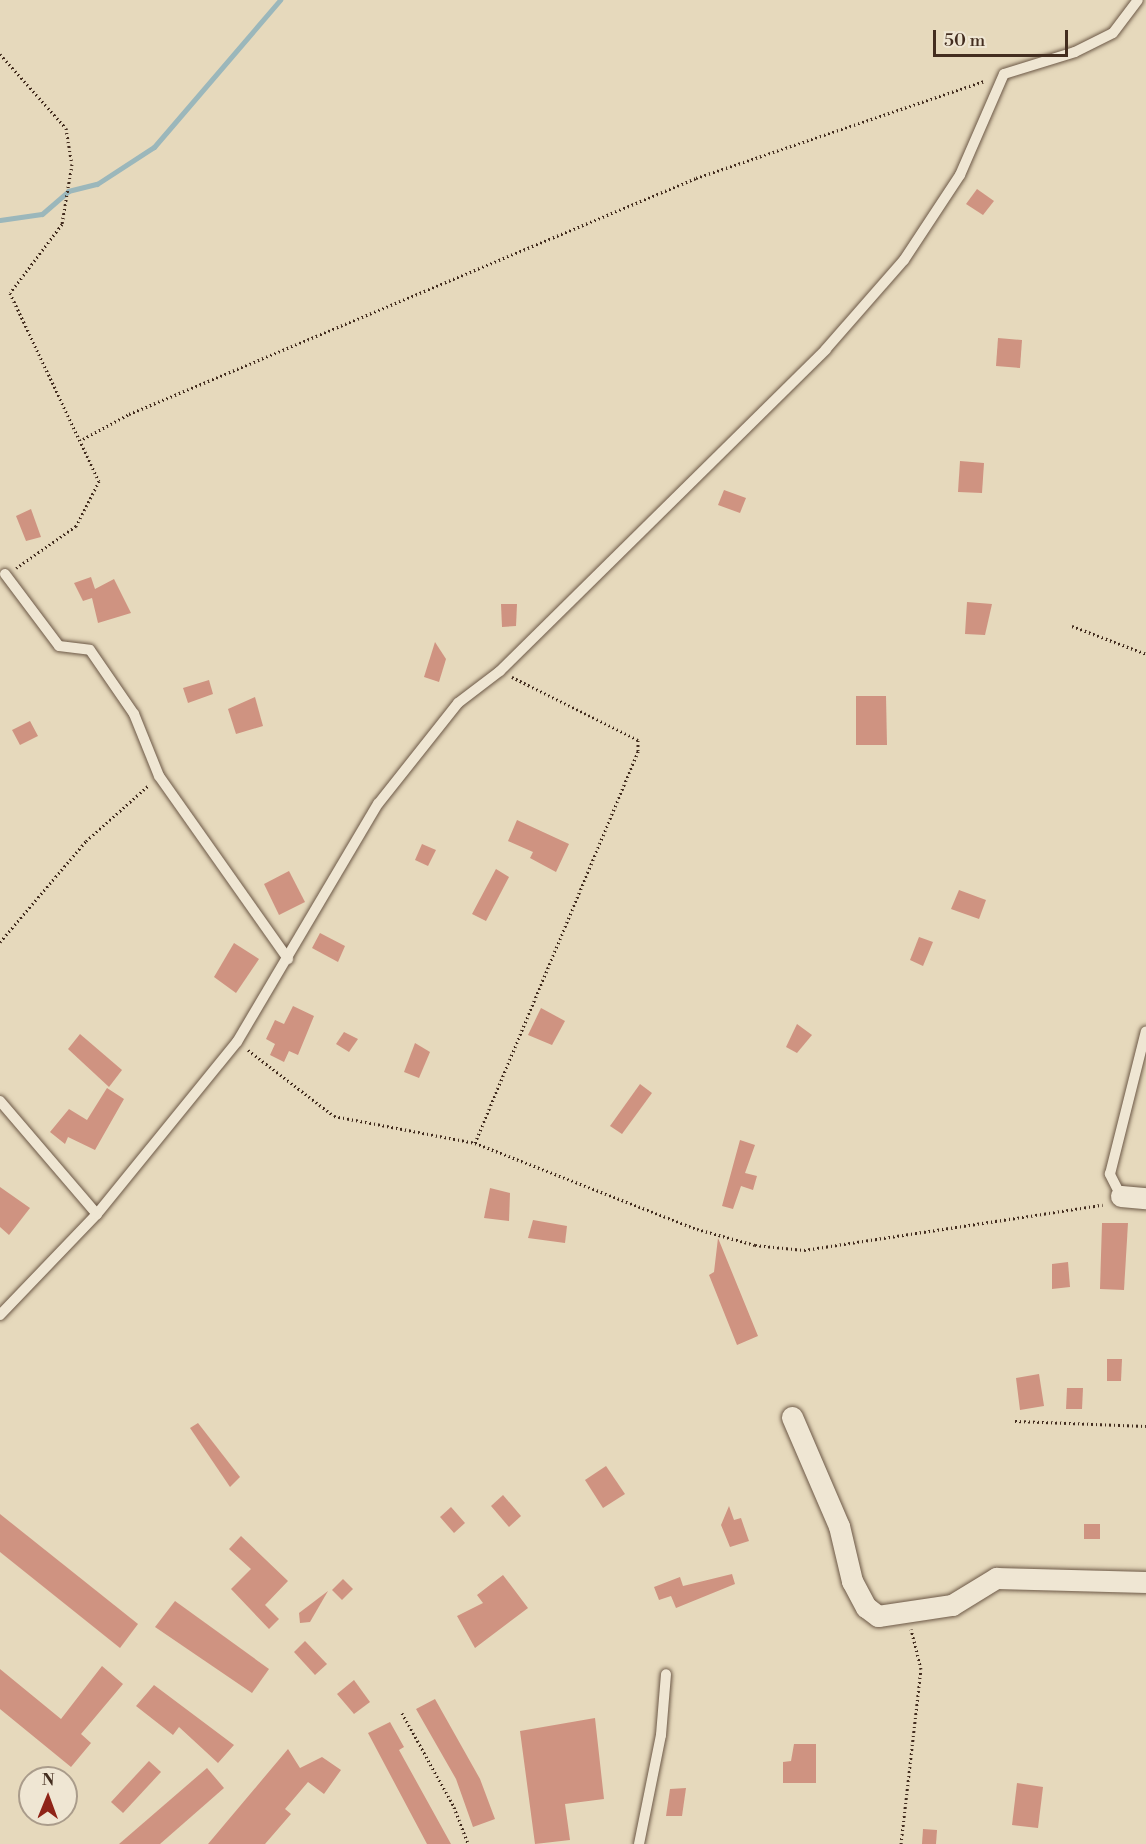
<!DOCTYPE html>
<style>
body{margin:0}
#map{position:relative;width:1146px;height:1844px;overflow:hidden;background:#e6d9bc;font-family:"Libre Bodoni",serif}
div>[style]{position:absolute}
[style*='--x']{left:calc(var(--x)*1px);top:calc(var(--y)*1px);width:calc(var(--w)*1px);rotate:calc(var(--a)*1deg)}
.stream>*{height:5px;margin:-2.5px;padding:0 2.5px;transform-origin:2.5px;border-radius:2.5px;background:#9bb7bb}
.building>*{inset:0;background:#cf9381}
.path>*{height:3px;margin-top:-1.5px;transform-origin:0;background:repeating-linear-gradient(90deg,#432d1f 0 1.5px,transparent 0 4.5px)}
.roads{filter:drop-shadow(0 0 2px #6c5846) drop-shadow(0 0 2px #6c5846)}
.lane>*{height:10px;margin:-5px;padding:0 5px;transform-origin:5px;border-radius:5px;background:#efe6d3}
.street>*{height:21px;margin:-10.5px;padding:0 10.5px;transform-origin:10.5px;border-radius:10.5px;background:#efe6d3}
span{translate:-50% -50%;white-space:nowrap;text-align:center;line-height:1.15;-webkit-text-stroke:4.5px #efe6d3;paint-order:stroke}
.north{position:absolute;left:18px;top:1766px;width:60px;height:60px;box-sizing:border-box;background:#efe6d3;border:2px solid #aa9c8b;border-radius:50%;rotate:1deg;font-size:16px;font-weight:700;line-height:24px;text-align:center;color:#432d1f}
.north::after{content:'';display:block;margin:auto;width:21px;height:27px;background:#8f2418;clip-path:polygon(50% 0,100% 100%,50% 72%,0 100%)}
.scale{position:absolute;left:933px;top:30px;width:135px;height:27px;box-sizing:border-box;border:3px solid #432d1f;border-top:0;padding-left:8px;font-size:18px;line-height:21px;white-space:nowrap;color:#432d1f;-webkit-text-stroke:4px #efe6d3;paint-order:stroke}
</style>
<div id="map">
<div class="stream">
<div style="--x:0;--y:220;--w:42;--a:-8.1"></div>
<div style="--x:42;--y:214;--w:35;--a:-41"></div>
<div style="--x:68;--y:191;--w:30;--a:-14"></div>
<div style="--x:97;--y:184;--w:68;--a:-33"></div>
<div style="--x:154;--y:147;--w:194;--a:-49.4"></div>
</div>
<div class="building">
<div style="clip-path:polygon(977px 189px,994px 201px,983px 215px,966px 204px)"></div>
<div style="clip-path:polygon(998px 338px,1022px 340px,1020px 368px,996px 366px)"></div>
<div style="clip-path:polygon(960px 461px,984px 463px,982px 493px,958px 492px)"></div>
<div style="clip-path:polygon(724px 490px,746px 498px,740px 513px,718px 505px)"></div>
<div style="clip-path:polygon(31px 509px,41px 537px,26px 541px,16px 516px)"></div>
<div style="clip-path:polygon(91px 577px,95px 589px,114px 579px,131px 613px,98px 623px,92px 598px,83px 601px,74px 583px)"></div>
<div style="clip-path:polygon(967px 602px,992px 604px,985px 635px,965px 634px)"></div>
<div style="clip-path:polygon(501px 604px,517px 604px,516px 626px,502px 627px)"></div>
<div style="clip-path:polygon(435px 642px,446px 659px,439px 682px,424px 677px)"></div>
<div style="clip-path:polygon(209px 680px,213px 694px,188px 703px,183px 688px)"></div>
<div style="clip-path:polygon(856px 696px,886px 696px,887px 745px,856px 745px)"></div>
<div style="clip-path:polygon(255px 697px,263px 726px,236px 734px,228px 709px)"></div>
<div style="clip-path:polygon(30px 721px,38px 736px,20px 745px,12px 730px)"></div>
<div style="clip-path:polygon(517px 820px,569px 844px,556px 872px,530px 858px,533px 852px,508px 841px)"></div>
<div style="clip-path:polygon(422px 844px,436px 850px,428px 866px,415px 860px)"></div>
<div style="clip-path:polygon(496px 869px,509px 877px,486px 921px,472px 914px)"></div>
<div style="clip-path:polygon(289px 871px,305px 902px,279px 915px,264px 884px)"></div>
<div style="clip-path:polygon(959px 890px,986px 900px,979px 919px,951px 909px)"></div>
<div style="clip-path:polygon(320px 933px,345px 946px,338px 962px,312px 948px)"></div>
<div style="clip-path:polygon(919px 937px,933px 942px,923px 966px,910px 960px)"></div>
<div style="clip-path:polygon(234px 943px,259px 959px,236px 993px,214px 977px)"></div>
<div style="clip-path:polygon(293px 1006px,314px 1016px,298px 1055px,289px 1051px,284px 1062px,270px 1055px,275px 1044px,266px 1039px,275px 1020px,284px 1024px)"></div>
<div style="clip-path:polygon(541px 1008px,565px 1021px,552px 1045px,528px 1035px)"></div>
<div style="clip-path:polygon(797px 1024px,812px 1035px,797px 1053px,786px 1047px)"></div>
<div style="clip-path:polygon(344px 1032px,358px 1039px,349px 1052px,336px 1044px)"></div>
<div style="clip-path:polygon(80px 1034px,122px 1070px,109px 1087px,68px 1049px)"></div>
<div style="clip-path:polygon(415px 1043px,430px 1052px,419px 1078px,404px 1072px)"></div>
<div style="clip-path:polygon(640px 1084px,652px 1093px,622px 1134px,610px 1126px)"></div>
<div style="clip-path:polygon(107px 1088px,124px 1099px,95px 1150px,68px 1137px,65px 1144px,50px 1132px,69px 1109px,87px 1120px)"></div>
<div style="clip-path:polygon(740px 1140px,755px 1145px,745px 1173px,757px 1176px,753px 1190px,741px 1186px,733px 1209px,722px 1206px)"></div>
<div style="clip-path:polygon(0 1187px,30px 1208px,9px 1235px,0 1227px)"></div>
<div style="clip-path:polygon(490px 1188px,510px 1193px,509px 1221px,484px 1218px)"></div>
<div style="clip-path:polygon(533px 1220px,567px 1226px,565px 1243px,528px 1238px)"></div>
<div style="clip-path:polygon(1102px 1223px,1128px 1223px,1124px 1290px,1100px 1289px)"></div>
<div style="clip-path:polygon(718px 1238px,758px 1336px,737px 1345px,709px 1275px,714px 1272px)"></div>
<div style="clip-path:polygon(1068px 1262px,1070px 1287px,1052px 1289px,1052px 1264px)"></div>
<div style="clip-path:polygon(1107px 1359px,1122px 1359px,1121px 1381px,1107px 1381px)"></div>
<div style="clip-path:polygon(1039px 1374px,1044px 1406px,1020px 1410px,1016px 1378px)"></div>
<div style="clip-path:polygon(1067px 1388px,1083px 1388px,1082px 1409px,1066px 1409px)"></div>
<div style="clip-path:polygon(198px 1423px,240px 1477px,230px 1487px,190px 1428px)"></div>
<div style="clip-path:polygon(606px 1466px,625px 1494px,603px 1508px,585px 1480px)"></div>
<div style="clip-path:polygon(503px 1495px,521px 1516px,509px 1527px,491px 1506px)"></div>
<div style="clip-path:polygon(729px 1506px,734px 1520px,741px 1518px,749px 1541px,730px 1547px,721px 1525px)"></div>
<div style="clip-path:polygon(451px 1507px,465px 1523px,454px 1533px,440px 1517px)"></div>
<div style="clip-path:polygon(0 1514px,138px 1624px,120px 1648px,0 1552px)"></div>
<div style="clip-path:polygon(1084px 1524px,1100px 1524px,1100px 1539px,1084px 1539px)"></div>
<div style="clip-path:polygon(241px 1536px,288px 1581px,265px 1605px,279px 1619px,269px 1629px,231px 1589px,251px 1569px,229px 1549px)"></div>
<div style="clip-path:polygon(732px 1574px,735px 1584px,676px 1608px,671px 1596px,659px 1600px,654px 1587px,680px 1577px,683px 1586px)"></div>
<div style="clip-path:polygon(503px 1575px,528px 1608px,475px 1648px,457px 1616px,483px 1603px,477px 1595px)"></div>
<div style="clip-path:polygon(343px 1579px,353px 1589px,342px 1600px,332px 1590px)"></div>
<div style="clip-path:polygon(328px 1591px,310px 1622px,300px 1623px,299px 1613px)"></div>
<div style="clip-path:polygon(175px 1601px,269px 1669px,252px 1693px,155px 1627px)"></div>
<div style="clip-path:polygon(305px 1641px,327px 1664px,315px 1675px,294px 1652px)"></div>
<div style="clip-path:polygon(102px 1666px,123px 1684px,81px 1734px,91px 1743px,71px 1767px,0 1709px,0 1669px,61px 1719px)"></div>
<div style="clip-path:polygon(354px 1680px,370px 1702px,354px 1714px,337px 1694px)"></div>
<div style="clip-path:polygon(154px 1685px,234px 1745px,218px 1763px,179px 1727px,173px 1735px,136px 1706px)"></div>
<div style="clip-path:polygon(435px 1699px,480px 1779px,495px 1819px,473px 1827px,456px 1779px,416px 1709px)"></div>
<div style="clip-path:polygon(595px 1718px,604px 1799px,565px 1804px,570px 1840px,535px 1844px,520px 1731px)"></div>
<div style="clip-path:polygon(390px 1722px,404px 1747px,399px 1750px,451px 1844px,427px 1844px,368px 1733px)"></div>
<div style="clip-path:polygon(794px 1744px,816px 1744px,816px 1783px,783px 1783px,783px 1762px,791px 1761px)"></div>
<div style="clip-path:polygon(288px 1749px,300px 1768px,322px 1757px,341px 1770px,324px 1794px,308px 1782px,285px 1809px,291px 1814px,265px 1844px,208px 1844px)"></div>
<div style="clip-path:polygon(149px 1761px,161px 1772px,123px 1813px,111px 1802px)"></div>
<div style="clip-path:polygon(207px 1768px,224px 1788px,160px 1844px,119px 1844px)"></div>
<div style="clip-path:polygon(1017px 1783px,1043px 1787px,1038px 1828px,1012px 1825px)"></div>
<div style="clip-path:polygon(686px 1788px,682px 1816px,666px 1816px,670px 1789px)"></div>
<div style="clip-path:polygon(923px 1829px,937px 1830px,936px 1844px,922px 1844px)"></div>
</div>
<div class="path">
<div style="--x:0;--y:54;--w:99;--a:48.3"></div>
<div style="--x:66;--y:128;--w:36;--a:81"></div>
<div style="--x:72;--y:164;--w:61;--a:99.5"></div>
<div style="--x:62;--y:224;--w:86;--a:127"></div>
<div style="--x:10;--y:293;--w:208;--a:64.7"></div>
<div style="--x:99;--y:481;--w:51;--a:117.1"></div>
<div style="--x:76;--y:526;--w:73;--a:145"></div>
<div style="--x:83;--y:439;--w:52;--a:-28.5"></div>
<div style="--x:129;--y:414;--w:614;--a:-22.6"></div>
<div style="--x:696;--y:178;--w:305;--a:-18.6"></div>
<div style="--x:1072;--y:626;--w:79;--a:20.7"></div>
<div style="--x:0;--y:942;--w:133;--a:-49.6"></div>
<div style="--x:86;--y:841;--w:84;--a:-41.6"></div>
<div style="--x:248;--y:1050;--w:108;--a:37.5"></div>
<div style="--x:334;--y:1116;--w:144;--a:10.8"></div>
<div style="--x:475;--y:1143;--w:238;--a:21.2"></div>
<div style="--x:697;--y:1229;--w:60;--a:15.4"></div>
<div style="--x:755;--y:1245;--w:49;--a:5.8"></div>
<div style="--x:804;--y:1250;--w:302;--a:-8.6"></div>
<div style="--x:475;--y:1143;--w:425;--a:-67.4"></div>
<div style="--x:638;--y:751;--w:11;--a:-90"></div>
<div style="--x:638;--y:740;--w:141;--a:-153.4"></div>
<div style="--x:1015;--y:1421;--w:131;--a:2.2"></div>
<div style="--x:402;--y:1713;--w:107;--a:61"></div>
<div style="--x:454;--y:1807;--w:40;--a:69"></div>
<div style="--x:901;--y:1844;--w:176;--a:-83.5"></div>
<div style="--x:921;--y:1669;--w:41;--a:-104"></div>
</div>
<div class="roads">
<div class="lane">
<div style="--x:5;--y:574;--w:90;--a:53.1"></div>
<div style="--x:59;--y:646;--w:31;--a:7"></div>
<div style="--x:90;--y:650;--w:78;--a:55.5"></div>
<div style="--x:134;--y:714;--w:67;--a:68"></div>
<div style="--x:159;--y:776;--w:224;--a:54.8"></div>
<div style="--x:0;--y:1101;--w:149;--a:49.4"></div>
<div style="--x:1121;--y:1196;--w:25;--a:-117"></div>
<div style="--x:1110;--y:1174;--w:147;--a:-75.9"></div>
<div style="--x:0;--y:1315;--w:140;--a:-46.2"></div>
<div style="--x:97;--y:1214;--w:222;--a:-50.9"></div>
<div style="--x:237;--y:1042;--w:277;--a:-59.4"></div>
<div style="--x:378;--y:804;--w:129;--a:-51.6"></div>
<div style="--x:458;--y:703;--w:53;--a:-37.3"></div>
<div style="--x:500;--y:671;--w:458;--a:-44.6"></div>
<div style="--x:826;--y:349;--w:118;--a:-48.8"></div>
<div style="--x:904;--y:260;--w:102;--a:-56.6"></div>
<div style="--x:960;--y:175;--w:110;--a:-66.5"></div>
<div style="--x:1004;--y:74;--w:74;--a:-17.2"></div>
<div style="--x:1075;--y:52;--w:42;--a:-26.6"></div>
<div style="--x:1113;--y:33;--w:41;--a:-52.9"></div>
<div style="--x:639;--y:1844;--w:111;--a:-78.6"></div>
<div style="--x:661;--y:1735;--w:61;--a:-85.3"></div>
</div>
<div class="street">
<div style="--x:1121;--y:1196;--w:25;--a:5"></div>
<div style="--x:792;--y:1417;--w:119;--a:66.7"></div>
<div style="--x:839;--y:1526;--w:57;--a:76.7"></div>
<div style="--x:852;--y:1581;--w:30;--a:62"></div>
<div style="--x:866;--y:1607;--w:15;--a:37"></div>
<div style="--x:878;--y:1616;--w:75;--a:-8.5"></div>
<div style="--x:952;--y:1605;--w:52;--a:-31.5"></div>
<div style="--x:996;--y:1578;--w:150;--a:1.5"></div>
</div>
</div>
<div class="north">N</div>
<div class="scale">50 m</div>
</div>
